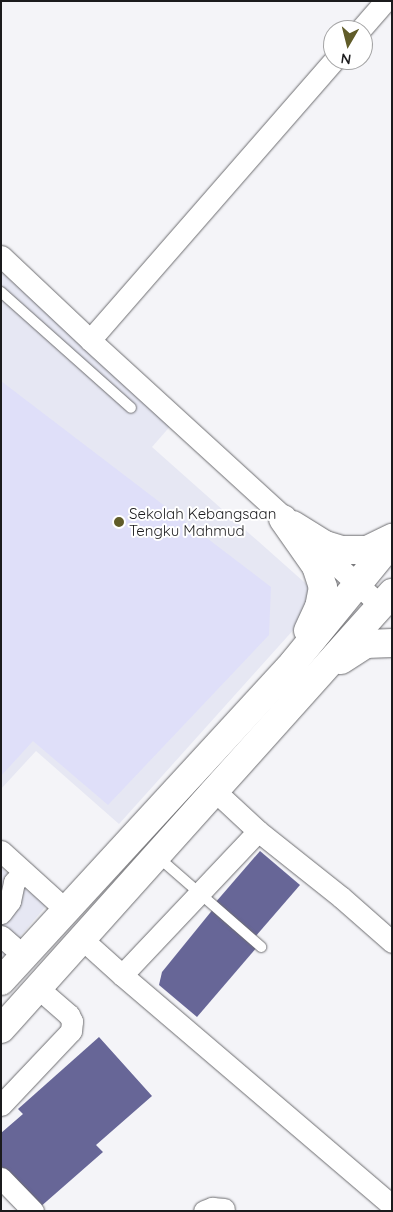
<!DOCTYPE html>
<style>
body{margin:0}
#map{position:relative;width:393px;height:1212px;overflow:hidden;background:#f4f4f8;font-family:Quicksand,sans-serif}
div>[style]{position:absolute}
[style*='--x']{left:calc(var(--x)*1px);top:calc(var(--y)*1px);width:calc(var(--w)*1px);rotate:calc(var(--a)*1deg)}
.built>*{inset:0;background:#e6e7f3}
.green>*{inset:0;background:#dfdff9}
.building>*{inset:0;background:#676697}
.roads{filter:drop-shadow(0 0 1px #6d6d70) drop-shadow(0 0 1px #6d6d70)}
.lane>*{height:10px;margin:-5px;padding:0 5px;transform-origin:5px;border-radius:5px;background:#fff}
.street>*{height:21px;margin:-10.5px;padding:0 10.5px;transform-origin:10.5px;border-radius:10.5px;background:#fff}
.primary>*{height:28px;margin:-14px;padding:0 14px;transform-origin:14px;border-radius:14px;background:#fff}
.dots>*{width:14px;height:14px;translate:-50% -50%;box-sizing:border-box;border:2px solid #fff;border-radius:50%}
span{translate:-50% -50%;white-space:nowrap;text-align:center;line-height:1.15;-webkit-text-stroke:4px #fff;paint-order:stroke}
.poi-label{font-size:15px;color:#1b1b1d}
.left{translate:0 -50%;text-align:left}
.frame{position:absolute;inset:0;border:2px solid #1b1b1d;pointer-events:none}
.north{position:absolute;left:323px;top:20px;width:50px;height:50px;box-sizing:border-box;background:#fff;border:1px solid #a4a4a5;border-radius:50%;rotate:188deg;font-size:14px;font-weight:700;line-height:20px;text-align:center;color:#1b1b1d}
.north::after{content:'';display:block;margin:auto;width:18px;height:22px;background:#605c29;clip-path:polygon(50% 0,100% 100%,50% 72%,0 100%)}
</style>
<div id="map">
<div class="built">
<div style="clip-path:polygon(1px 272px,173px 423px,152px 447px,322px 598px,119px 824px,36px 751px,1px 789px)"></div>
<div style="clip-path:polygon(1px 868px,46px 906px,1px 959px)"></div>
</div>
<div class="green">
<div style="clip-path:polygon(1px 381px,271px 587px,269px 635px,108px 805px,33px 741px,1px 776px)"></div>
</div>
<div class="building">
<div style="clip-path:polygon(260px 851px,300px 885px,255px 937px,215px 903px)"></div>
<div style="clip-path:polygon(214px 908px,258px 946px,197px 1017px,159px 985px,162px 972px)"></div>
<div style="clip-path:polygon(99px 1037px,152px 1096px,96px 1145px,103px 1152px,39px 1208px,1px 1166px,1px 1133px,23px 1114px,18px 1109px)"></div>
</div>
<div class="roads">
<div class="lane">
<div style="--x:1;--y:292;--w:174;--a:41.7"></div>
<div style="--x:158;--y:857;--w:137;--a:41.1"></div>
</div>
<div class="street">
<div style="--x:360;--y:30;--w:38;--a:-49"></div>
<div style="--x:1;--y:256;--w:122;--a:43.3"></div>
<div style="--x:90;--y:340;--w:394;--a:42.4"></div>
<div style="--x:90;--y:340;--w:371;--a:-48.9"></div>
<div style="--x:258;--y:831;--w:106;--a:38.5"></div>
<div style="--x:341;--y:897;--w:68;--a:41.4"></div>
<div style="--x:1;--y:851;--w:88;--a:42.2"></div>
<div style="--x:1;--y:913;--w:15;--a:-53"></div>
<div style="--x:10;--y:901;--w:19;--a:-78"></div>
<div style="--x:14;--y:882;--w:14;--a:-45"></div>
<div style="--x:1;--y:936;--w:30;--a:41"></div>
<div style="--x:82;--y:939;--w:54;--a:42"></div>
<div style="--x:122;--y:975;--w:198;--a:-46.6"></div>
<div style="--x:258;--y:831;--w:59;--a:-137.1"></div>
<div style="--x:122;--y:975;--w:355;--a:40.5"></div>
<div style="--x:1;--y:1105;--w:102;--a:-46.6"></div>
<div style="--x:71;--y:1031;--w:10;--a:-84"></div>
<div style="--x:72;--y:1021;--w:7;--a:-117"></div>
<div style="--x:69;--y:1015;--w:41;--a:-138.9"></div>
<div style="--x:1;--y:1178;--w:46;--a:45.9"></div>
<div style="--x:204;--y:1211;--w:9;--a:-21"></div>
<div style="--x:212;--y:1208;--w:12;--a:5"></div>
</div>
<div class="primary">
<div style="--x:283;--y:519;--w:57;--a:54.9"></div>
<div style="--x:316;--y:566;--w:22;--a:72"></div>
<div style="--x:323;--y:587;--w:20;--a:101"></div>
<div style="--x:319;--y:607;--w:26;--a:115"></div>
<div style="--x:293;--y:525;--w:38;--a:32"></div>
<div style="--x:325;--y:545;--w:17;--a:17"></div>
<div style="--x:341;--y:550;--w:26;--a:0"></div>
<div style="--x:367;--y:550;--w:28;--a:-26"></div>
<div style="--x:341;--y:660;--w:30;--a:-33"></div>
<div style="--x:366;--y:644;--w:26;--a:-2"></div>
<div style="--x:1;--y:981;--w:433;--a:-47.4"></div>
<div style="--x:294;--y:662;--w:155;--a:-50.8"></div>
<div style="--x:1;--y:1029;--w:586;--a:-48.11"></div>
</div>
</div>
<div class="dots">
<div style="left:119px;top:522px;background:#605c29"></div>
</div>
<div class="poi-label">
<span class="left" style="left:129px;top:522px">Sekolah Kebangsaan<br>Tengku Mahmud</span>
</div>
<div class="frame"></div>
<div class="north">N</div>
</div>
